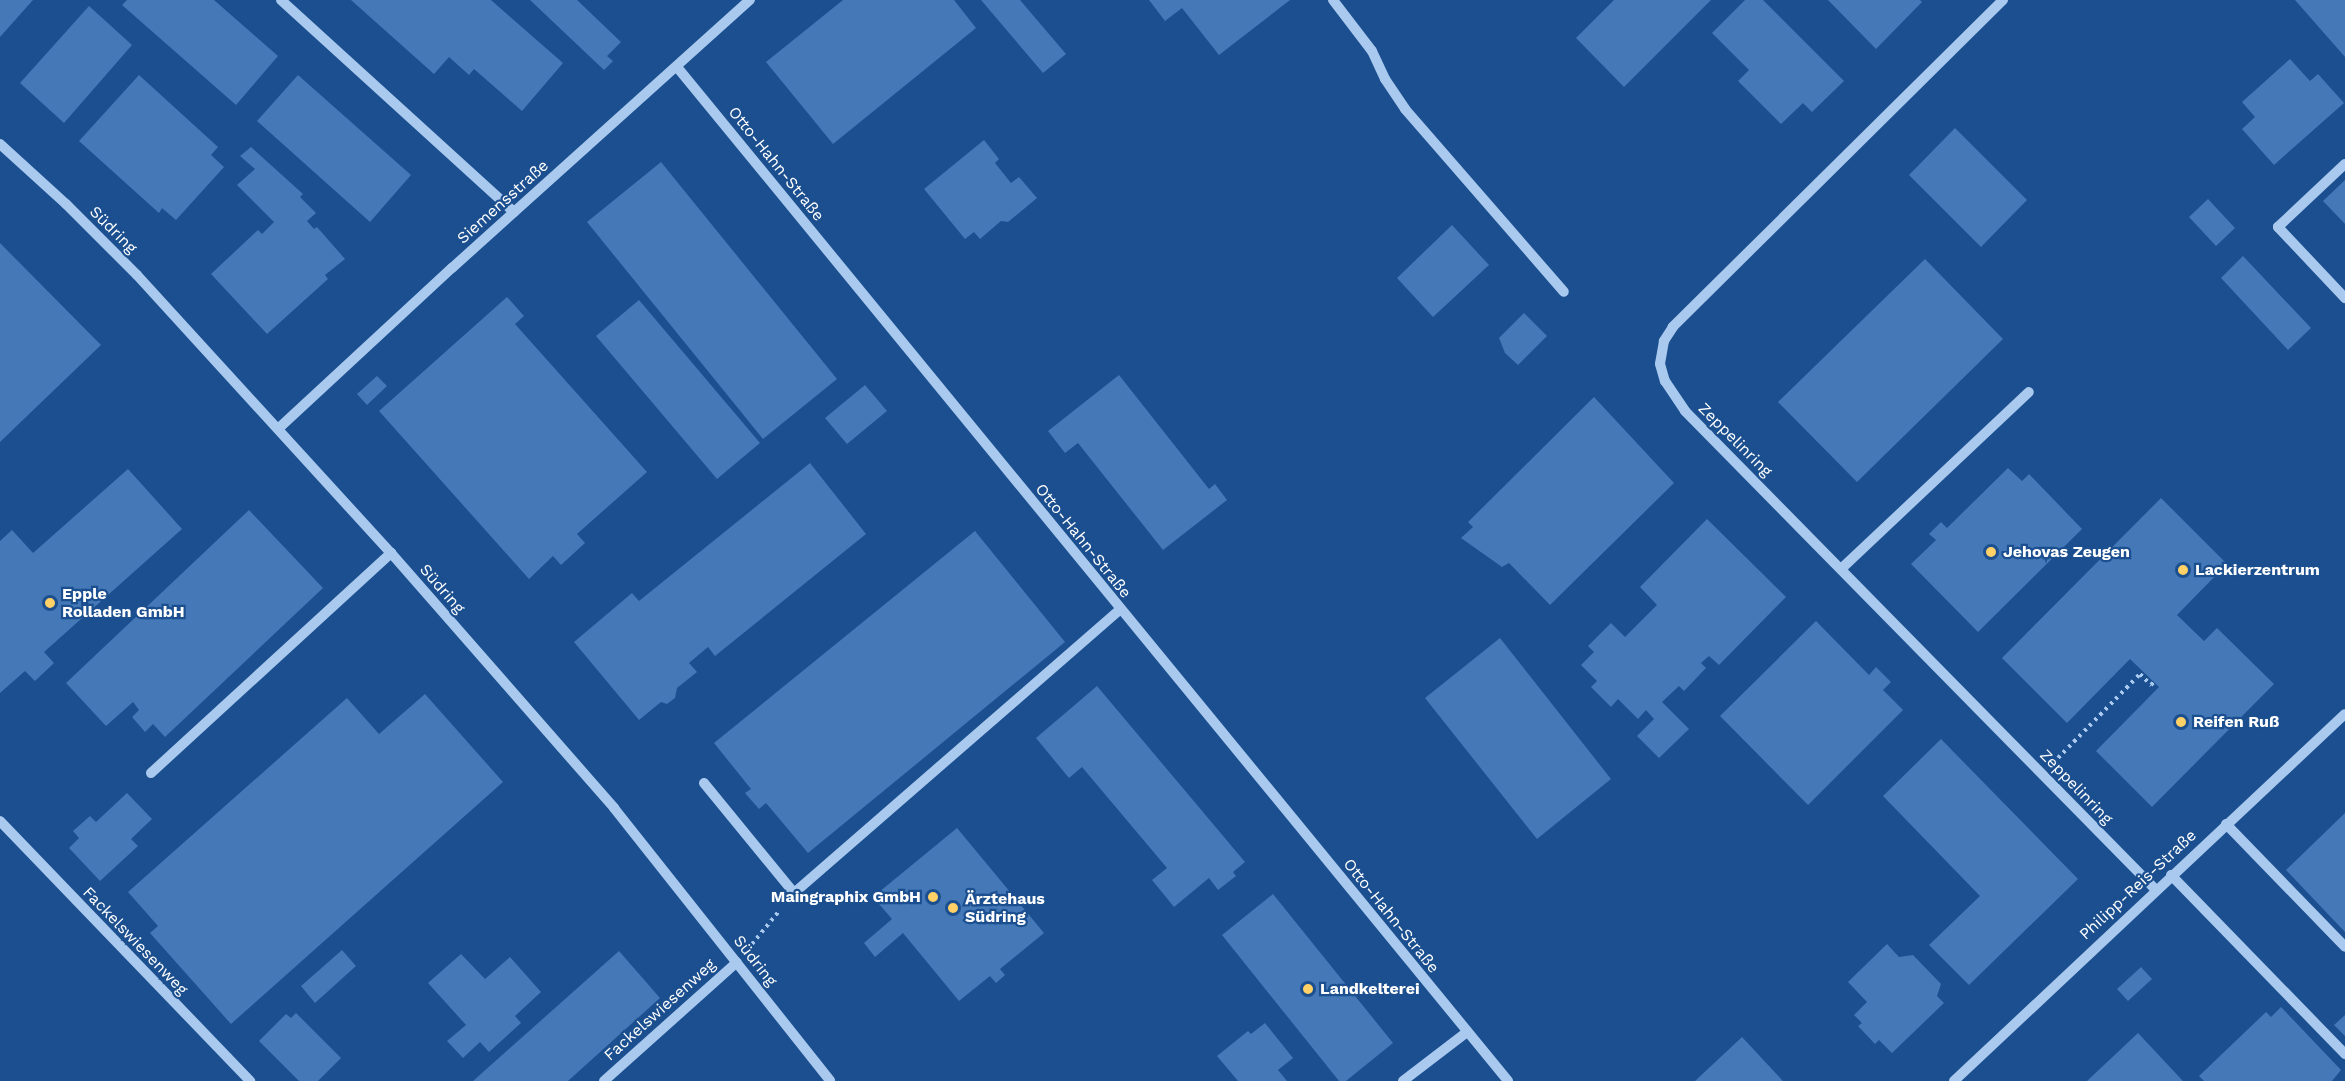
<!DOCTYPE html>
<meta charset="utf-8">
<style>
body{margin:0}
#map{position:relative;width:2345px;height:1081px;overflow:hidden;background:#1b4f8f;font-family:"Work Sans",sans-serif}
div>[style]{position:absolute}
[style*='--x']{left:calc(var(--x)*1px);top:calc(var(--y)*1px);width:calc(var(--w)*1px);rotate:calc(var(--a)*1deg)}
.building>*{inset:0;background:#4478b7}
.path>*{height:4px;margin-top:-2px;transform-origin:0;background:repeating-linear-gradient(90deg,#a9c9ee 0 3px,transparent 0 7.5px)}
.minor>*{height:10px;margin:-5px;padding:0 5px;transform-origin:5px;border-radius:5px;background:#a9c9ee}
.dots>*{width:16px;height:16px;translate:-50% -50%;box-sizing:border-box;border:3px solid #1b4f8f;border-radius:50%}
span{translate:-50% -50%;white-space:nowrap;text-align:center;line-height:1.15;-webkit-text-stroke:4.5px #1b4f8f;paint-order:stroke}
.street-label{font-size:16px;color:#fff}
.poi-label{font-size:16px;color:#fff;font-weight:700}
.left{translate:0 -50%;text-align:left}
.right{translate:-100% -50%;text-align:right}
</style>
<div id="map">
<div class="building">
<div style="clip-path:polygon(0 0,33px 0,0 37px)"></div>
<div style="clip-path:polygon(127px 0,214px 0,278px 56px,236px 105px,122px 5px)"></div>
<div style="clip-path:polygon(351px 0,491px 0,563px 63px,522px 111px,474px 69px,469px 75px,449px 57px,434px 74px)"></div>
<div style="clip-path:polygon(530px 0,577px 0,621px 42px,607px 56px,613px 61px,604px 70px)"></div>
<div style="clip-path:polygon(843px 0,954px 0,976px 28px,833px 144px,766px 62px)"></div>
<div style="clip-path:polygon(981px 0,1020px 0,1066px 54px,1043px 73px)"></div>
<div style="clip-path:polygon(1149px 0,1290px 0,1219px 55px,1182px 8px,1165px 21px)"></div>
<div style="clip-path:polygon(1614px 0,1711px 0,1624px 87px,1576px 38px)"></div>
<div style="clip-path:polygon(1745px 0,1763px 0,1844px 81px,1812px 112px,1803px 103px,1781px 124px,1738px 81px,1749px 70px,1712px 33px)"></div>
<div style="clip-path:polygon(1828px 0,1920px 0,1922px 2px,1876px 49px)"></div>
<div style="clip-path:polygon(2295px 0,2345px 0,2345px 57px)"></div>
<div style="clip-path:polygon(89px 6px,132px 45px,64px 123px,20px 83px)"></div>
<div style="clip-path:polygon(2290px 59px,2310px 81px,2318px 74px,2344px 103px,2274px 165px,2242px 129px,2255px 117px,2242px 102px)"></div>
<div style="clip-path:polygon(139px 75px,218px 147px,211px 155px,224px 167px,176px 220px,162px 208px,159px 213px,79px 141px)"></div>
<div style="clip-path:polygon(298px 75px,411px 175px,370px 222px,257px 121px)"></div>
<div style="clip-path:polygon(1955px 128px,2027px 200px,1981px 247px,1909px 175px)"></div>
<div style="clip-path:polygon(984px 140px,999px 159px,995px 163px,1011px 183px,1019px 177px,1037px 198px,1008px 222px,1001px 221px,980px 239px,974px 232px,965px 239px,924px 189px)"></div>
<div style="clip-path:polygon(251px 147px,303px 194px,300px 197px,316px 213px,307px 221px,314px 229px,317px 227px,345px 259px,325px 275px,328px 279px,267px 334px,211px 274px,258px 230px,262px 234px,274px 222px,237px 185px,255px 169px,240px 156px)"></div>
<div style="clip-path:polygon(661px 162px,837px 379px,763px 439px,587px 222px)"></div>
<div style="clip-path:polygon(2345px 180px,2345px 224px,2323px 201px)"></div>
<div style="clip-path:polygon(2208px 199px,2235px 228px,2216px 246px,2189px 217px)"></div>
<div style="clip-path:polygon(1452px 225px,1489px 265px,1433px 317px,1397px 278px)"></div>
<div style="clip-path:polygon(0 243px,101px 345px,0 442px)"></div>
<div style="clip-path:polygon(2243px 256px,2311px 328px,2288px 350px,2221px 278px)"></div>
<div style="clip-path:polygon(1925px 259px,2003px 339px,1857px 482px,1778px 402px)"></div>
<div style="clip-path:polygon(507px 297px,524px 316px,515px 324px,647px 472px,577px 534px,585px 543px,561px 565px,553px 556px,529px 579px,379px 411px)"></div>
<div style="clip-path:polygon(639px 300px,760px 443px,717px 479px,596px 336px)"></div>
<div style="clip-path:polygon(1524px 313px,1547px 336px,1518px 365px,1505px 353px,1499px 338px)"></div>
<div style="clip-path:polygon(1119px 375px,1209px 489px,1215px 484px,1227px 500px,1163px 550px,1078px 443px,1065px 453px,1048px 431px)"></div>
<div style="clip-path:polygon(377px 376px,387px 386px,367px 405px,357px 394px)"></div>
<div style="clip-path:polygon(865px 385px,887px 411px,847px 444px,825px 418px)"></div>
<div style="clip-path:polygon(1594px 397px,1674px 483px,1550px 605px,1509px 563px,1502px 567px,1461px 538px,1473px 527px,1468px 522px)"></div>
<div style="clip-path:polygon(810px 463px,866px 534px,715px 656px,708px 647px,689px 663px,697px 672px,677px 688px,675px 698px,667px 704px,661px 702px,639px 720px,574px 642px,632px 593px,639px 601px)"></div>
<div style="clip-path:polygon(2008px 468px,2022px 481px,2029px 474px,2082px 529px,1978px 632px,1911px 564px,1936px 540px,1929px 534px,1941px 522px,1947px 528px)"></div>
<div style="clip-path:polygon(128px 469px,182px 529px,44px 652px,54px 663px,35px 681px,25px 671px,0 693px,0 541px,12px 530px,33px 553px)"></div>
<div style="clip-path:polygon(2161px 498px,2227px 564px,2177px 615px,2204px 641px,2217px 628px,2274px 684px,2152px 807px,2096px 751px,2159px 687px,2130px 659px,2067px 723px,2002px 658px)"></div>
<div style="clip-path:polygon(249px 510px,323px 588px,165px 737px,153px 724px,145px 732px,132px 717px,139px 710px,133px 702px,106px 726px,66px 683px)"></div>
<div style="clip-path:polygon(1707px 519px,1786px 597px,1719px 665px,1709px 656px,1701px 663px,1706px 668px,1684px 691px,1679px 686px,1662px 702px,1689px 729px,1659px 758px,1637px 736px,1654px 719px,1646px 710px,1638px 719px,1618px 699px,1611px 707px,1591px 687px,1597px 681px,1581px 665px,1594px 652px,1588px 646px,1611px 623px,1625px 637px,1657px 605px,1640px 587px)"></div>
<div style="clip-path:polygon(975px 531px,1065px 642px,808px 853px,766px 803px,759px 809px,745px 793px,751px 789px,714px 743px)"></div>
<div style="clip-path:polygon(1816px 621px,1869px 675px,1876px 667px,1891px 682px,1883px 690px,1903px 710px,1808px 805px,1720px 716px)"></div>
<div style="clip-path:polygon(1500px 638px,1611px 779px,1537px 839px,1425px 698px)"></div>
<div style="clip-path:polygon(1097px 686px,1245px 862px,1233px 872px,1236px 876px,1218px 890px,1209px 878px,1174px 907px,1152px 880px,1167px 868px,1082px 767px,1069px 778px,1036px 738px)"></div>
<div style="clip-path:polygon(425px 694px,503px 782px,231px 1024px,150px 933px,158px 926px,128px 892px,347px 698px,379px 734px)"></div>
<div style="clip-path:polygon(1941px 739px,2078px 879px,1969px 985px,1929px 945px,1980px 896px,1883px 796px)"></div>
<div style="clip-path:polygon(127px 793px,152px 819px,131px 839px,138px 846px,100px 881px,69px 848px,79px 838px,73px 831px,90px 816px,96px 822px)"></div>
<div style="clip-path:polygon(2345px 813px,2345px 932px,2286px 870px)"></div>
<div style="clip-path:polygon(957px 828px,1044px 933px,1000px 969px,1005px 975px,996px 983px,990px 976px,959px 1001px,903px 933px,875px 957px,864px 943px,892px 919px,873px 897px)"></div>
<div style="clip-path:polygon(1273px 894px,1393px 1043px,1346px 1081px,1339px 1081px,1222px 935px)"></div>
<div style="clip-path:polygon(1887px 944px,1899px 957px,1913px 955px,1941px 984px,1937px 996px,1944px 1003px,1892px 1053px,1879px 1040px,1875px 1044px,1858px 1026px,1862px 1023px,1854px 1015px,1867px 1002px,1848px 982px)"></div>
<div style="clip-path:polygon(342px 950px,356px 966px,315px 1003px,301px 986px)"></div>
<div style="clip-path:polygon(619px 951px,660px 998px,568px 1081px,473px 1081px)"></div>
<div style="clip-path:polygon(461px 954px,485px 979px,510px 957px,541px 992px,515px 1016px,521px 1023px,489px 1052px,480px 1042px,463px 1058px,447px 1041px,466px 1025px,428px 983px)"></div>
<div style="clip-path:polygon(2141px 967px,2152px 979px,2128px 1001px,2117px 989px)"></div>
<div style="clip-path:polygon(2281px 1007px,2341px 1070px,2332px 1081px,2204px 1081px,2199px 1076px,2266px 1012px,2271px 1017px)"></div>
<div style="clip-path:polygon(296px 1013px,341px 1058px,318px 1081px,299px 1081px,259px 1041px,286px 1014px,291px 1018px)"></div>
<div style="clip-path:polygon(2345px 1015px,2345px 1036px,2334px 1025px)"></div>
<div style="clip-path:polygon(1265px 1023px,1293px 1058px,1278px 1070px,1287px 1081px,1238px 1081px,1217px 1056px,1248px 1031px,1251px 1034px)"></div>
<div style="clip-path:polygon(2138px 1033px,2183px 1081px,2087px 1081px)"></div>
<div style="clip-path:polygon(1742px 1037px,1783px 1081px,1695px 1081px)"></div>
</div>
<div class="path">
<div style="--x:2058;--y:758;--w:117;--a:-45.7"></div>
<div style="--x:2140;--y:674;--w:16;--a:45"></div>
<div style="--x:2151;--y:685;--w:4;--a:-45"></div>
<div style="--x:752;--y:944;--w:44;--a:-50.5"></div>
</div>
<div class="minor">
<div style="--x:281;--y:0;--w:315;--a:42.3"></div>
<div style="--x:1333;--y:0;--w:64;--a:52.6"></div>
<div style="--x:1372;--y:51;--w:31;--a:65"></div>
<div style="--x:1385;--y:79;--w:36;--a:56"></div>
<div style="--x:1405;--y:109;--w:242;--a:49"></div>
<div style="--x:2003;--y:0;--w:465;--a:135.3"></div>
<div style="--x:1673;--y:327;--w:17;--a:123"></div>
<div style="--x:1664;--y:341;--w:23;--a:100"></div>
<div style="--x:1660;--y:364;--w:18;--a:74"></div>
<div style="--x:1665;--y:381;--w:36;--a:56"></div>
<div style="--x:1685;--y:411;--w:670;--a:45.48"></div>
<div style="--x:677;--y:67;--w:1311;--a:50.66"></div>
<div style="--x:0;--y:144;--w:89;--a:42.3"></div>
<div style="--x:66;--y:204;--w:100;--a:45"></div>
<div style="--x:137;--y:275;--w:377;--a:47.6"></div>
<div style="--x:391;--y:553;--w:339;--a:48.8"></div>
<div style="--x:614;--y:808;--w:348;--a:51.6"></div>
<div style="--x:2345;--y:164;--w:92;--a:136.8"></div>
<div style="--x:2278;--y:227;--w:98;--a:46.7"></div>
<div style="--x:279;--y:428;--w:236;--a:-42.8"></div>
<div style="--x:452;--y:268;--w:401;--a:-42"></div>
<div style="--x:1841;--y:569;--w:258;--a:-43.3"></div>
<div style="--x:151;--y:773;--w:326;--a:-42.5"></div>
<div style="--x:704;--y:783;--w:142;--a:50.7"></div>
<div style="--x:794;--y:893;--w:432;--a:-41"></div>
<div style="--x:0;--y:821;--w:361;--a:46.1"></div>
<div style="--x:2226;--y:824;--w:171;--a:45.9"></div>
<div style="--x:2171;--y:875;--w:250;--a:45.8"></div>
<div style="--x:604;--y:1081;--w:178;--a:-41.8"></div>
<div style="--x:1403;--y:1081;--w:81;--a:-37.4"></div>
<div style="--x:1954;--y:1081;--w:536;--a:-43.19"></div>
</div>
<div class="dots">
<div style="left:1991px;top:552px;background:#ffd166"></div>
<div style="left:2183px;top:570px;background:#ffd166"></div>
<div style="left:50px;top:603px;background:#ffd166"></div>
<div style="left:2181px;top:722px;background:#ffd166"></div>
<div style="left:933px;top:897px;background:#ffd166"></div>
<div style="left:953px;top:908px;background:#ffd166"></div>
<div style="left:1308px;top:989px;background:#ffd166"></div>
</div>
<div class="street-label">
<span style="left:776px;top:164px;rotate:51deg">Otto-Hahn-Straße</span>
<span style="left:503px;top:202px;rotate:-42deg">Siemensstraße</span>
<span style="left:113px;top:230px;rotate:45deg">Südring</span>
<span style="left:1735px;top:440px;rotate:45deg">Zeppelinring</span>
<span style="left:1083px;top:541px;rotate:51deg">Otto-Hahn-Straße</span>
<span style="left:442px;top:589px;rotate:49deg">Südring</span>
<span style="left:2076px;top:787px;rotate:46deg">Zeppelinring</span>
<span style="left:2138px;top:885px;rotate:-43deg">Philipp-Reis-Straße</span>
<span style="left:1391px;top:916px;rotate:51deg">Otto-Hahn-Straße</span>
<span style="left:135px;top:941px;rotate:46deg">Fackelswiesenweg</span>
<span style="left:755px;top:961px;rotate:52deg">Südring</span>
<span style="left:660px;top:1010px;rotate:-42deg">Fackelswiesenweg</span>
</div>
<div class="poi-label">
<span class="left" style="left:2003px;top:552px">Jehovas Zeugen</span>
<span class="left" style="left:2195px;top:570px">Lackierzentrum</span>
<span class="left" style="left:62px;top:603px">Epple<br>Rolladen GmbH</span>
<span class="left" style="left:2193px;top:722px">Reifen Ruß</span>
<span class="right" style="left:921px;top:897px">Maingraphix GmbH</span>
<span class="left" style="left:965px;top:908px">Ärztehaus<br>Südring</span>
<span class="left" style="left:1320px;top:989px">Landkelterei</span>
</div>
</div>
